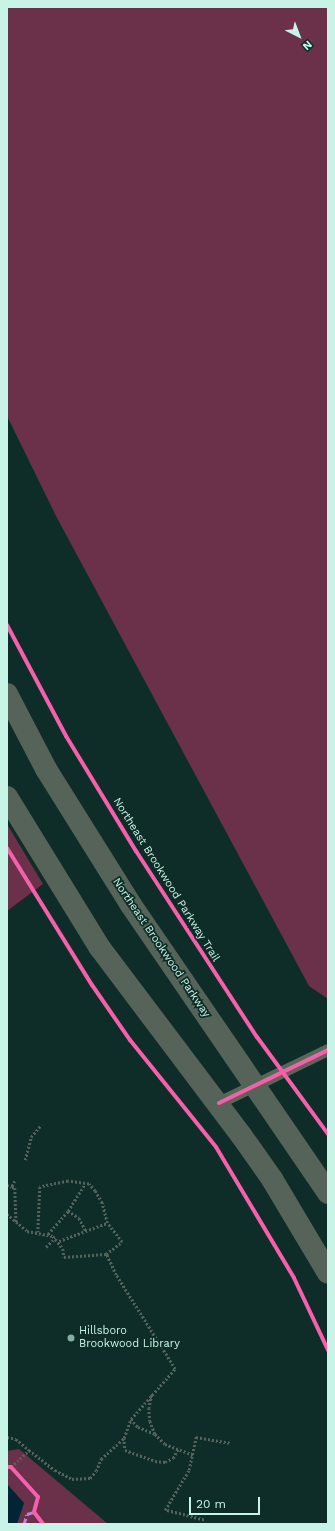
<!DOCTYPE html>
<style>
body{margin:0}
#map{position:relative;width:335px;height:1531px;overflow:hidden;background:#0e2d28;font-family:"Work Sans",sans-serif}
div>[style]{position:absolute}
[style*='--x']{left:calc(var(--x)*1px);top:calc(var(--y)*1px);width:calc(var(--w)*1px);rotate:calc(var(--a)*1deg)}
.green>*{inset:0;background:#6b304a}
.water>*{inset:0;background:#032434}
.path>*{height:2.5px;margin-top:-1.25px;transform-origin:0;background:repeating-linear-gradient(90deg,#54635b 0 2px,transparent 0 4px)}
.lane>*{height:12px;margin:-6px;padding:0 6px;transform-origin:6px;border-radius:6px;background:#5d645a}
.primary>*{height:22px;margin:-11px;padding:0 11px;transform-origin:11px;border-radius:11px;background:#556358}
.quiet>*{height:3px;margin-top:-1.5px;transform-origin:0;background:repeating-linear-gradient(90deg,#c07fdc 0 6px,transparent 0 9px)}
.cycleway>*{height:4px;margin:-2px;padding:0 2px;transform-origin:2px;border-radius:2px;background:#f560ab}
.dots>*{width:11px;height:11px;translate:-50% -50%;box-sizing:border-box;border:2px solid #0f2d27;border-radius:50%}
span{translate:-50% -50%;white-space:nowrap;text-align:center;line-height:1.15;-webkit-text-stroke:3.5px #0f2d27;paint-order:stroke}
.street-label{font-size:11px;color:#c8f4e8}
.poi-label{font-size:11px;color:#c8f4e8}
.left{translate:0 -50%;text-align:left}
.frame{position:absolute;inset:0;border:8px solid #c8f4e8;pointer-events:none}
.north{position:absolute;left:279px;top:16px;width:40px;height:40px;-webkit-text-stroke:3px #0f2d27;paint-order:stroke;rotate:138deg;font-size:11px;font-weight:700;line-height:16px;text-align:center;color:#c8f4e8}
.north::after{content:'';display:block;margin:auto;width:14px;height:18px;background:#c8f4e8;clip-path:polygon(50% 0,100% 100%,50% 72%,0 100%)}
.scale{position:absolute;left:189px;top:1497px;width:71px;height:18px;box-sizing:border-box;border:2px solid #c8f4e8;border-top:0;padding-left:5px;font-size:12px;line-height:14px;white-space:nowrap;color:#c8f4e8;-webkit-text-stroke:3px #0f2d27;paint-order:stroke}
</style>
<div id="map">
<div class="green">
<div style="clip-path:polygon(7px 7px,328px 7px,328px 999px,309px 986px,56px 516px,7px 416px)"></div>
<div style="clip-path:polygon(7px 824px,43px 884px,7px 911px)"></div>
<div style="clip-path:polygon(19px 1449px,108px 1524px,7px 1524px,7px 1451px)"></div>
</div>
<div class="water">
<div style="clip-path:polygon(8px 1485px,24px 1503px,17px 1524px,7px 1524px)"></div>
</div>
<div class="path">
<div style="--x:25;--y:1160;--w:24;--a:-75"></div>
<div style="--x:31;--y:1137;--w:16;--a:-50"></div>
<div style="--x:15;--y:1181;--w:7;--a:117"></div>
<div style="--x:12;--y:1187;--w:3;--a:18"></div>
<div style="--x:15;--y:1188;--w:34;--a:88"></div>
<div style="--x:7;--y:1185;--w:5;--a:22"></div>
<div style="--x:68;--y:1211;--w:13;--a:32"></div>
<div style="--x:79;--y:1218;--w:15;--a:62"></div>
<div style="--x:7;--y:1214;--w:26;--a:40"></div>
<div style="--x:27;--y:1231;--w:26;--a:11"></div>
<div style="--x:53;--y:1236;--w:16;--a:52"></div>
<div style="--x:63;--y:1249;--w:8;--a:83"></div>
<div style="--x:64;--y:1257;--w:42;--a:-4.1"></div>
<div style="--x:106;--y:1254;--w:20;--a:-37"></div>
<div style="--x:122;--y:1242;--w:24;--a:-128"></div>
<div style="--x:107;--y:1223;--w:21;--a:-104"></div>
<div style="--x:102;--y:1203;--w:14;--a:-120"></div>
<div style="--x:95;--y:1191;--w:9;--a:-131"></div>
<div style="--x:89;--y:1184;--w:21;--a:-172"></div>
<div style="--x:68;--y:1181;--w:29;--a:168"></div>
<div style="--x:40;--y:1187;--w:45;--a:92.5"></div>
<div style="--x:48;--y:1234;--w:30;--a:-49"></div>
<div style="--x:68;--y:1211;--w:32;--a:-58"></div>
<div style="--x:59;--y:1241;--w:51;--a:-20.6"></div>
<div style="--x:46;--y:1247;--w:13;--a:-45"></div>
<div style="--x:152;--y:1395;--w:13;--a:103"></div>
<div style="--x:149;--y:1408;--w:13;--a:86"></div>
<div style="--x:150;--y:1421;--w:14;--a:69"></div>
<div style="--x:155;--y:1434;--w:14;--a:45"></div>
<div style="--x:165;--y:1444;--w:30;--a:21"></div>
<div style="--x:131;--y:1419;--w:11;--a:49"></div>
<div style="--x:138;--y:1427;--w:18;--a:22"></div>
<div style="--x:7;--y:1437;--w:9;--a:13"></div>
<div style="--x:16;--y:1439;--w:17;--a:40"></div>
<div style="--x:124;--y:1438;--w:12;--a:85"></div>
<div style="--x:125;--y:1450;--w:32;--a:20"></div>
<div style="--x:155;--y:1461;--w:10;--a:6"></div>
<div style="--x:165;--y:1462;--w:9;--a:-27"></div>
<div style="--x:173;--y:1458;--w:10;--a:-61"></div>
<div style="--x:11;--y:1467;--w:25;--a:-43"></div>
<div style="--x:29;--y:1450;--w:33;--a:38"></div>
<div style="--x:55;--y:1470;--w:19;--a:28"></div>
<div style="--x:72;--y:1479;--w:18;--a:-3"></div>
<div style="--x:90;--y:1478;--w:9;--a:-49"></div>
<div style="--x:96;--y:1471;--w:13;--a:-67"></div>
<div style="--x:101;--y:1459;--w:31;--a:-42"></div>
<div style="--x:124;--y:1438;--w:20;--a:-70"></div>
<div style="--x:131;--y:1419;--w:67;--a:-48.7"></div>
<div style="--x:175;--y:1369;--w:111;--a:-122.1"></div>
<div style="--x:116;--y:1275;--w:23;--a:-115"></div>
<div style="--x:204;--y:1520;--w:40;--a:-165.6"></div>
<div style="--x:165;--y:1510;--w:47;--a:-59"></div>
<div style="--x:189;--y:1470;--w:34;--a:-78"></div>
<div style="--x:196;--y:1437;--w:35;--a:10"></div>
</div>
<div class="lane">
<div style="--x:219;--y:1103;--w:121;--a:-25.9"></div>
</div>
<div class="primary">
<div style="--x:7;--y:694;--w:85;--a:62.5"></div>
<div style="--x:46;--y:769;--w:160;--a:58"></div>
<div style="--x:131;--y:905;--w:349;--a:55.6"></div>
<div style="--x:7;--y:797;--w:177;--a:58.4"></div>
<div style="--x:100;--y:948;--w:234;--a:53"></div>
<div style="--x:241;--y:1135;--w:54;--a:54.8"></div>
<div style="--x:272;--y:1179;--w:109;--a:59.2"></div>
</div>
<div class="quiet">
<div style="--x:24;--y:1524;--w:10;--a:-73"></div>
<div style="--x:27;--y:1514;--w:7;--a:-16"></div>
</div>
<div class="cycleway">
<div style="--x:7;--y:625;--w:126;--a:62"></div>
<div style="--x:66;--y:736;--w:135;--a:58.7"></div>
<div style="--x:136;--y:851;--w:222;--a:57"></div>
<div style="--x:257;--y:1037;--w:120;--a:53.8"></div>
<div style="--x:7;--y:848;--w:161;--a:58.2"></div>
<div style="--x:92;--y:985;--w:67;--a:55.4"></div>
<div style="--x:130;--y:1040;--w:137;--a:51.2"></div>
<div style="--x:216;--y:1147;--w:152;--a:59.2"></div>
<div style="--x:294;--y:1278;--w:80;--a:64.7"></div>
<div style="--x:219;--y:1103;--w:121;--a:-25.9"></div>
<div style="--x:7;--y:1467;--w:4;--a:0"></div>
<div style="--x:11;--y:1467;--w:40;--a:48"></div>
<div style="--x:38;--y:1497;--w:16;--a:105"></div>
<div style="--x:34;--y:1512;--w:15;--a:53"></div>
</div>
<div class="dots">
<div style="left:71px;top:1338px;background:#87aea5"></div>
</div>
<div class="street-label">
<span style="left:166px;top:880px;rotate:58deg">Northeast Brookwood Parkway Trail</span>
<span style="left:161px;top:948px;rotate:56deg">Northeast Brookwood Parkway</span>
</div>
<div class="poi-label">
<span class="left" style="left:79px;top:1338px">Hillsboro<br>Brookwood Library</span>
</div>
<div class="frame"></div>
<div class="north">N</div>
<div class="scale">20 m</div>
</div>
